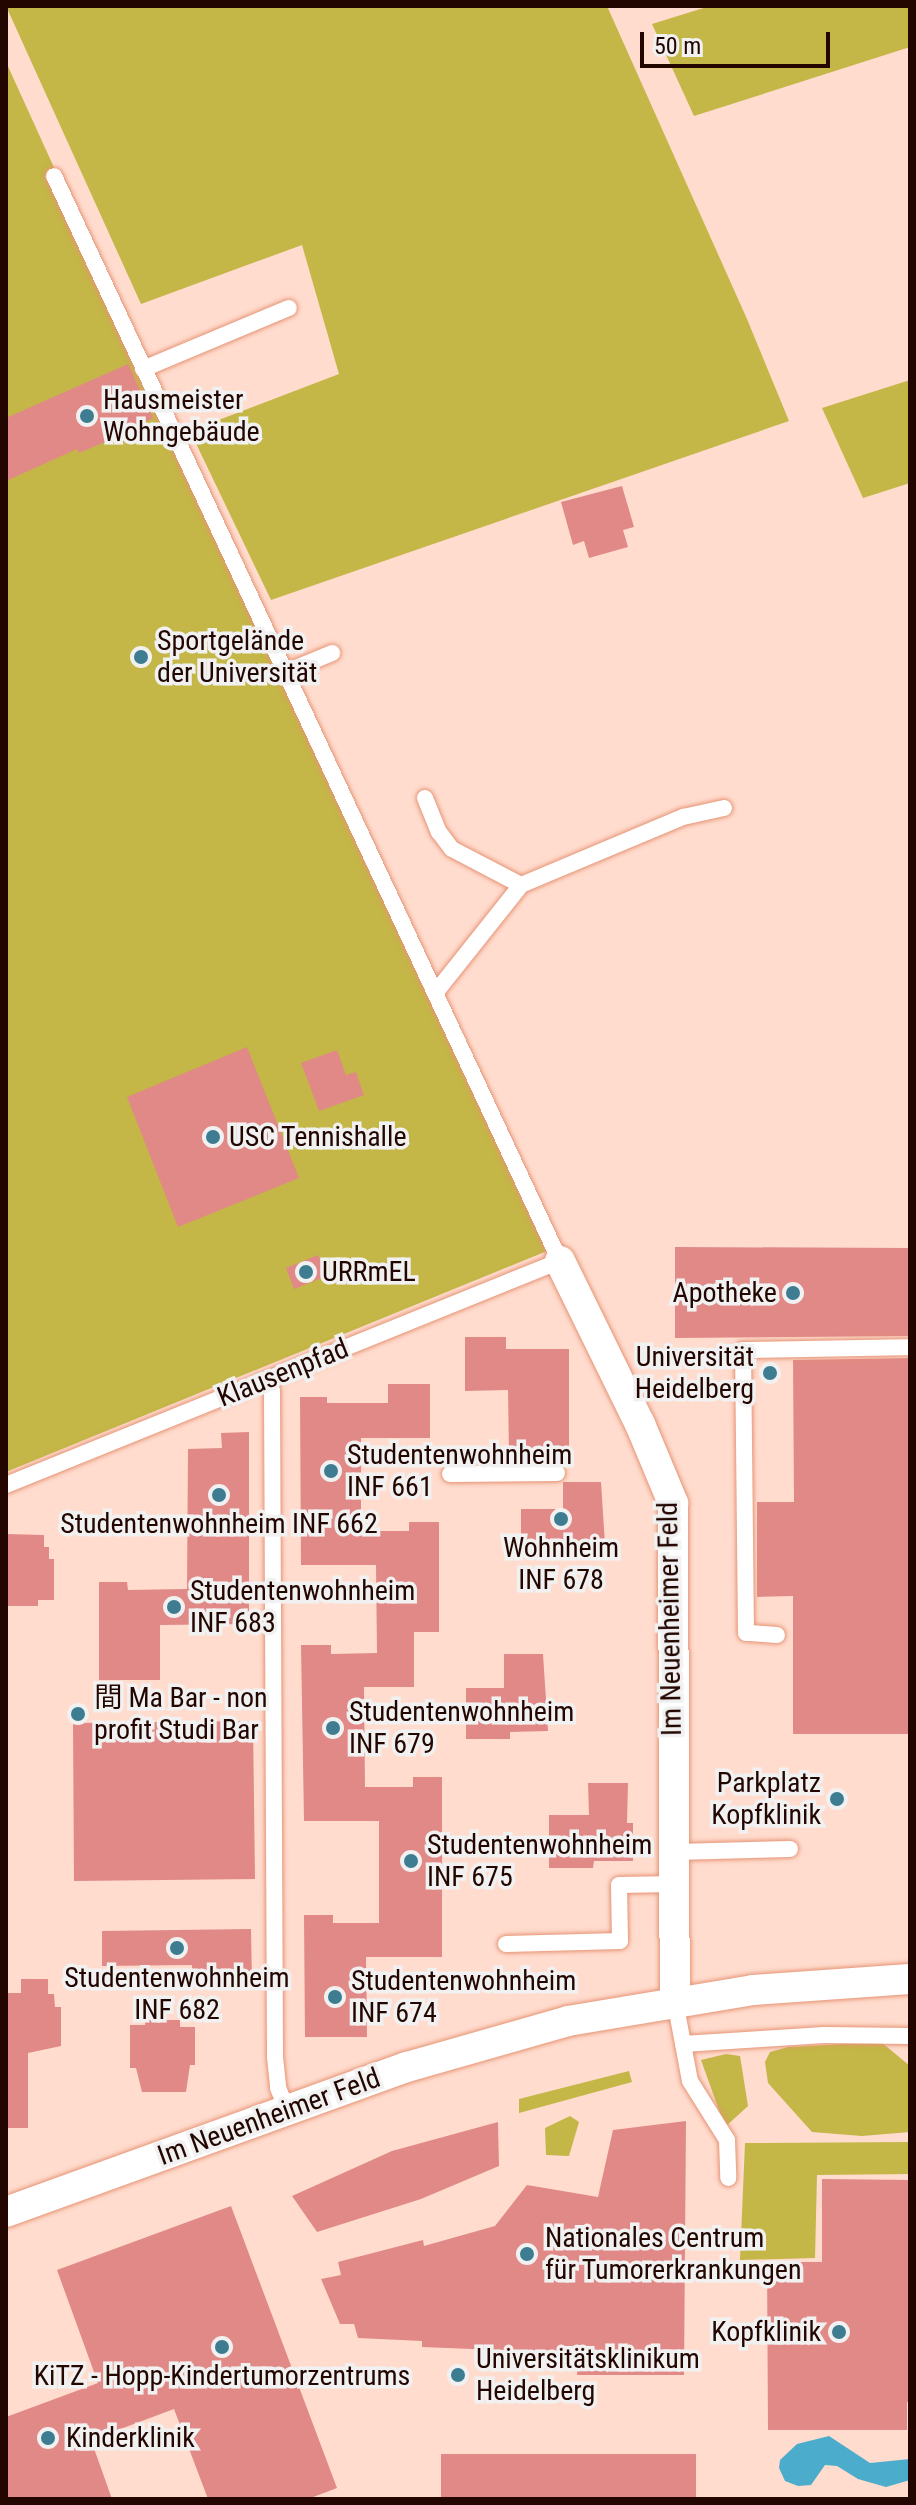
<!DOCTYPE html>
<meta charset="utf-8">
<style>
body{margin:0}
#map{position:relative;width:916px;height:2505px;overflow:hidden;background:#ffdcce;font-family:"Roboto Condensed","Noto Sans SC",sans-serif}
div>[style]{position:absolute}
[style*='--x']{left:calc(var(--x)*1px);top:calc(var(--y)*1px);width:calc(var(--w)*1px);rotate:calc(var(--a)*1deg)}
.green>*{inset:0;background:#c4b647}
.water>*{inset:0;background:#4badcb}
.building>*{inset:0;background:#e18986}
.roads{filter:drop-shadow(0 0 2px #e69475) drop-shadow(0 0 2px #e69475)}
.service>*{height:16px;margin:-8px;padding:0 8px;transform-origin:8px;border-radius:8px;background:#fff}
.minor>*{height:30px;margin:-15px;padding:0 15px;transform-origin:15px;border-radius:15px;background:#fff}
.dots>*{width:22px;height:22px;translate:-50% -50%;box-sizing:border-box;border:4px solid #f1f1f1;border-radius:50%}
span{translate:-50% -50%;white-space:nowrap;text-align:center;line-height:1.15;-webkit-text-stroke:7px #f1f1f1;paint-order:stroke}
.poi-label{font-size:28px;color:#230600}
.left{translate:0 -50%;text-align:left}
.right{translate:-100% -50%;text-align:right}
.street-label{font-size:28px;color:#230600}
.frame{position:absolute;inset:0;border:8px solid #230600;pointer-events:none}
.scale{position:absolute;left:640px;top:32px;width:190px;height:36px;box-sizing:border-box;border:4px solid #230600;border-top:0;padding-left:10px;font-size:24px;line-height:28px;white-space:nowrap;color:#230600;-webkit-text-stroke:6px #f1f1f1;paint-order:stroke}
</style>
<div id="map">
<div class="green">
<div style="clip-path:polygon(6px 6px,607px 6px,747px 319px,789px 421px,271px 600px,190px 431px,339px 374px,302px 245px,141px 304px)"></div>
<div style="clip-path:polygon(710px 6px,910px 6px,910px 47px,694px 116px,652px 24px)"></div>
<div style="clip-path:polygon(6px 62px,547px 1251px,6px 1472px)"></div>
<div style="clip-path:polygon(910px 380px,910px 483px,863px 498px,822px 408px)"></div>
<div style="clip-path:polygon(881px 2042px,910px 2066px,910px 2132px,862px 2136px,812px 2132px,768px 2083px,765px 2062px,770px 2052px,788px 2047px)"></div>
<div style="clip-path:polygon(726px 2054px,740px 2056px,748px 2106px,725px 2127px,701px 2060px)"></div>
<div style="clip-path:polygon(629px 2071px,632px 2082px,519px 2113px,519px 2099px)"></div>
<div style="clip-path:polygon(570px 2116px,579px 2122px,569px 2156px,546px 2155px,545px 2128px)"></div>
<div style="clip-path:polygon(910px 2142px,910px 2174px,817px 2175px,815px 2258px,740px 2260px,745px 2143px)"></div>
</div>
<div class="water">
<div style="clip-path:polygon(829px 2436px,870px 2463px,910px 2459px,910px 2480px,886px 2487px,858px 2479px,837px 2466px,825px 2465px,811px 2485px,798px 2486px,785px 2481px,779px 2468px,780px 2460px,797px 2444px)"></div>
</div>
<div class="building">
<div style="clip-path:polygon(128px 364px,153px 418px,119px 436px,79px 453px,77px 449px,6px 481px,6px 418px)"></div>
<div style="clip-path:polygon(622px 486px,634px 527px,623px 530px,628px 547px,589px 558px,584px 541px,573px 545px,561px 502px)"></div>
<div style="clip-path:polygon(247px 1047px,299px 1178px,178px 1227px,127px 1097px)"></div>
<div style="clip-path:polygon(337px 1050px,346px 1075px,356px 1072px,364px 1095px,319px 1111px,301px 1063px)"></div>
<div style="clip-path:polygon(675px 1247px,910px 1248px,910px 1336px,675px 1338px)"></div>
<div style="clip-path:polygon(318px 1255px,327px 1276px,294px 1289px,286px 1268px)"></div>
<div style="clip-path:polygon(465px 1337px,506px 1337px,506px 1349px,569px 1349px,569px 1456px,509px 1456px,508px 1390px,465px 1391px)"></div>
<div style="clip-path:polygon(910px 1358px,910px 1734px,793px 1734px,793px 1596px,757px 1597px,757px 1502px,794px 1502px,793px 1360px)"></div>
<div style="clip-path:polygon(388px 1384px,430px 1384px,430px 1438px,361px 1438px,361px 1531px,409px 1531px,409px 1522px,439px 1522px,439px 1632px,414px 1632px,414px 1687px,364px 1687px,365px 1787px,413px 1787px,413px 1777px,442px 1777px,442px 1957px,366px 1957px,367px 2037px,305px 2037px,304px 1915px,333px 1915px,333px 1923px,379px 1923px,379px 1821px,304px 1821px,301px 1645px,331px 1645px,331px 1654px,377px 1653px,376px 1565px,301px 1565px,300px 1397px,327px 1397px,327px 1403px,388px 1403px)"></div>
<div style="clip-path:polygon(249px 1432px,249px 1624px,160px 1625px,160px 1680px,99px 1680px,99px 1582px,127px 1582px,128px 1590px,187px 1589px,188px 1449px,222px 1448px,221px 1433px)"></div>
<div style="clip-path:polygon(563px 1482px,601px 1482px,606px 1560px,521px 1556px,521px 1509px,563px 1509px)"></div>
<div style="clip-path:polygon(6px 1534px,44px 1535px,44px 1547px,49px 1547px,49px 1559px,54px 1559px,54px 1600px,38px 1600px,38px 1606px,6px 1606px)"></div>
<div style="clip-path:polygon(504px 1654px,543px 1654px,548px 1731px,510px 1732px,510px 1739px,466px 1739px,466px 1688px,504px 1688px)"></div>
<div style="clip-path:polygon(253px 1721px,255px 1879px,74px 1881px,73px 1723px)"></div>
<div style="clip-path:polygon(588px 1783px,628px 1783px,627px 1823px,633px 1823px,633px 1861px,594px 1861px,593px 1868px,549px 1868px,549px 1815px,589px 1815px)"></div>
<div style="clip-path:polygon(251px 1929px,252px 1982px,192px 1983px,192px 1965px,102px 1966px,102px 1931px)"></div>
<div style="clip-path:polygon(21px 1979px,48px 1979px,48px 1994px,54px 1994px,55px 2007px,61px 2007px,61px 2046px,28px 2053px,28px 2128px,6px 2128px,6px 1993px,21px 1993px)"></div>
<div style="clip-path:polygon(145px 2020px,180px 2020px,180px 2027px,195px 2027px,195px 2065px,190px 2065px,186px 2092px,142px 2092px,136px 2068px,130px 2068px,130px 2025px,145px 2025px)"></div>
<div style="clip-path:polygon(686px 2121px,684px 2375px,577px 2375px,578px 2353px,422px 2347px,422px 2341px,358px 2338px,354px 2324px,340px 2324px,321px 2279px,341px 2275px,338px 2262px,423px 2240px,424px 2246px,495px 2226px,527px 2185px,598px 2197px,613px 2130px)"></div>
<div style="clip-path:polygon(498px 2122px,499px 2166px,421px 2199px,317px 2232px,292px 2196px,392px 2151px)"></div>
<div style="clip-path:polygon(822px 2179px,910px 2180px,910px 2402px,907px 2402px,907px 2430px,768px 2430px,767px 2262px,822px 2262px)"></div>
<div style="clip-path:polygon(231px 2206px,337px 2488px,308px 2499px,208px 2499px,174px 2409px,91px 2440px,112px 2499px,6px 2499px,6px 2417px,98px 2383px,57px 2270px)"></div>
<div style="clip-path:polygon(441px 2454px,696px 2454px,696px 2499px,441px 2499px)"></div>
</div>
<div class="roads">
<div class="service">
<div style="--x:143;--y:369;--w:158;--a:-22.7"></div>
<div style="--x:286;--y:672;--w:50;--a:-22.4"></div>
<div style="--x:425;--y:798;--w:37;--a:68"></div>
<div style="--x:439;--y:832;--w:21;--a:53"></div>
<div style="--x:452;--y:849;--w:78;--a:27.6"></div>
<div style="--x:436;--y:992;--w:137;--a:-51.5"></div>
<div style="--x:521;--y:885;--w:176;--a:-22.8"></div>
<div style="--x:683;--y:817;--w:42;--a:-12.4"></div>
<div style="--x:267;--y:1380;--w:12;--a:66"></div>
<div style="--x:272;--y:1391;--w:666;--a:89.74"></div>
<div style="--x:275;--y:2057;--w:31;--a:84"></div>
<div style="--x:278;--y:2088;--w:23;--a:67"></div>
<div style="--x:450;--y:1474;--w:107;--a:-0.5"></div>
<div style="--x:6;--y:1485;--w:598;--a:-22.02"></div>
<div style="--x:560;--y:1261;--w:1197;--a:-115"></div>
<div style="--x:777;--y:1635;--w:31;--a:-176"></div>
<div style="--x:746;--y:1633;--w:283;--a:-90.6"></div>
<div style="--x:743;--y:1350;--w:167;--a:-1"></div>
<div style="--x:674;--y:1852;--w:116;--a:-1.5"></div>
<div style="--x:506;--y:1944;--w:114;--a:-1.5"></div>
<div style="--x:620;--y:1941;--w:56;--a:-91"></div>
<div style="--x:619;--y:1885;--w:55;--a:-1"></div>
<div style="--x:675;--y:2001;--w:81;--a:79.4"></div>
<div style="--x:690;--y:2081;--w:70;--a:57.9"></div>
<div style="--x:727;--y:2140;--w:38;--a:88"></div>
<div style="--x:683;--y:2044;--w:141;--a:-3.7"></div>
<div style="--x:824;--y:2035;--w:86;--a:0.7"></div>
</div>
<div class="minor">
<div style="--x:560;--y:1261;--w:182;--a:63.9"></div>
<div style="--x:640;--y:1424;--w:86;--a:67.3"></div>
<div style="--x:673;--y:1503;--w:498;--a:89.8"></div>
<div style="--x:6;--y:2212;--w:426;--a:-19.9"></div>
<div style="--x:407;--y:2067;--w:167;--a:-15.9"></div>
<div style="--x:568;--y:2021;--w:188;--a:-9.5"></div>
<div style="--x:753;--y:1990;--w:157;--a:-4"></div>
</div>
</div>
<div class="dots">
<div style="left:87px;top:416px;background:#3d7c91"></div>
<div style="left:141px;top:657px;background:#3d7c91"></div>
<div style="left:213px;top:1137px;background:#3d7c91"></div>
<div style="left:306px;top:1272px;background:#3d7c91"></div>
<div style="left:793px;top:1293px;background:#3d7c91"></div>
<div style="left:770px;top:1373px;background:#3d7c91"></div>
<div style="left:331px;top:1471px;background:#3d7c91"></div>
<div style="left:219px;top:1495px;background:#3d7c91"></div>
<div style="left:561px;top:1519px;background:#3d7c91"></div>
<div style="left:174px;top:1607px;background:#3d7c91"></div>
<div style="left:78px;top:1714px;background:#3d7c91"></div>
<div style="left:333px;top:1728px;background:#3d7c91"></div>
<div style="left:837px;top:1799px;background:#3d7c91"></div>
<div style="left:411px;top:1861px;background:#3d7c91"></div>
<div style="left:177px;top:1948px;background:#3d7c91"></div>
<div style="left:335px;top:1997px;background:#3d7c91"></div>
<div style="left:527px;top:2254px;background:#3d7c91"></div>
<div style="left:839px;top:2332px;background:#3d7c91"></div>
<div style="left:222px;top:2347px;background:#3d7c91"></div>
<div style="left:458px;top:2375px;background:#3d7c91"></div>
<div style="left:48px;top:2438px;background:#3d7c91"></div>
</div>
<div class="poi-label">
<span class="left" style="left:103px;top:416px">Hausmeister<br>Wohngebäude</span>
<span class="left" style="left:157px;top:657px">Sportgelände<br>der Universität</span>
<span class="left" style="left:229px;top:1137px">USC Tennishalle</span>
<span class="left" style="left:322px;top:1272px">URRmEL</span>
<span class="right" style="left:777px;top:1293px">Apotheke</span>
<span class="right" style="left:754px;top:1373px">Universität<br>Heidelberg</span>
<span class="left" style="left:347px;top:1471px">Studentenwohnheim<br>INF 661</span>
<span style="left:219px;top:1524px">Studentenwohnheim INF 662</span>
<span style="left:561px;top:1564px">Wohnheim<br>INF 678</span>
<span class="left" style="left:190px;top:1607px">Studentenwohnheim<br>INF 683</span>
<span class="left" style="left:94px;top:1714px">間 Ma Bar - non<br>profit Studi Bar</span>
<span class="left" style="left:349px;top:1728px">Studentenwohnheim<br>INF 679</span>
<span class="right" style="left:821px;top:1799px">Parkplatz<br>Kopfklinik</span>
<span class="left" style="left:427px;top:1861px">Studentenwohnheim<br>INF 675</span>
<span style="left:177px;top:1994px">Studentenwohnheim<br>INF 682</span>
<span class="left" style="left:351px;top:1997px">Studentenwohnheim<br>INF 674</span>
<span class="left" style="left:545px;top:2254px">Nationales Centrum<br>für Tumorerkrankungen</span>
<span class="right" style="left:821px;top:2332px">Kopfklinik</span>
<span class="left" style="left:476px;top:2375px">Universitätsklinikum<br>Heidelberg</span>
<span style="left:222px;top:2376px">KiTZ - Hopp-Kindertumorzentrums</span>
<span class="left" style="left:66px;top:2438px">Kinderklinik</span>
</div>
<div class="street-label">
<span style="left:283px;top:1373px;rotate:-22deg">Klausenpfad</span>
<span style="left:670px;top:1619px;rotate:-91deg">Im Neuenheimer Feld</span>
<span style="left:269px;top:2117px;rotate:-20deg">Im Neuenheimer Feld</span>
</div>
<div class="frame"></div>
<div class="scale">50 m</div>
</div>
